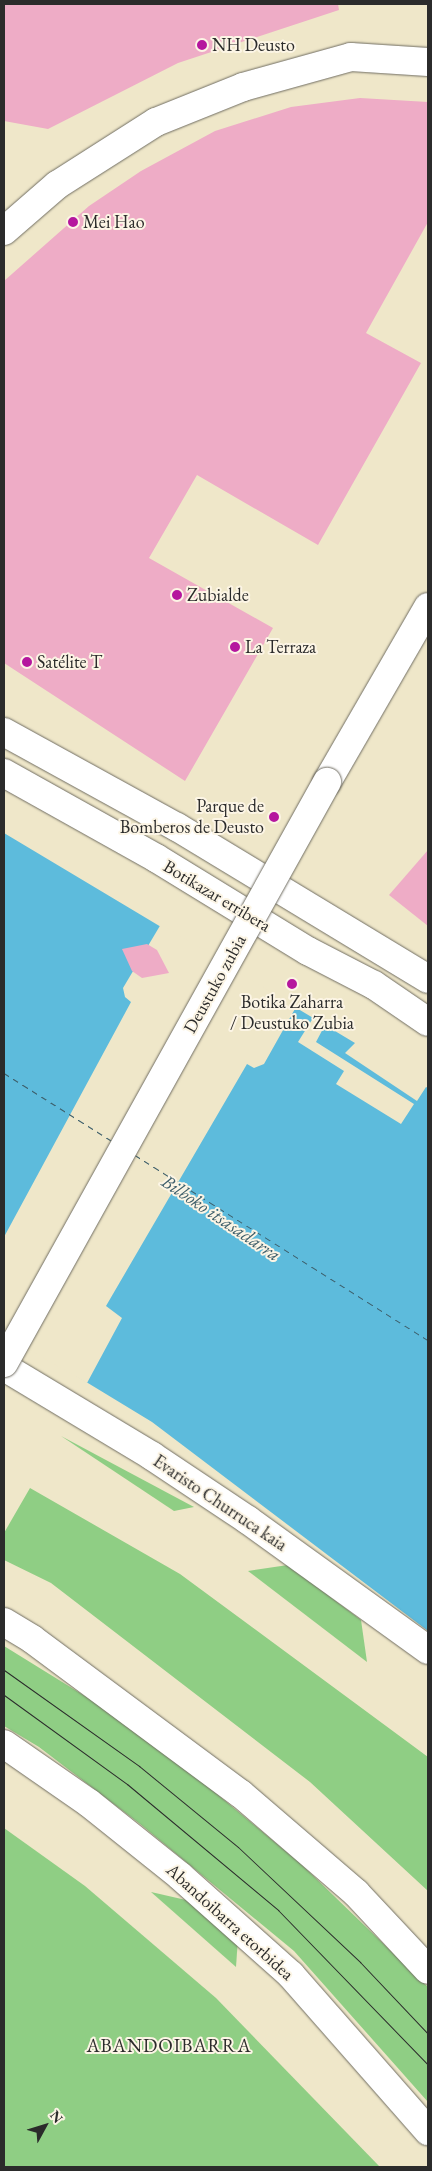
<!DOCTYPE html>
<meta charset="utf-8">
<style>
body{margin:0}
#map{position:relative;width:432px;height:2171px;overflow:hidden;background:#efe7c9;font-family:"EB Garamond",serif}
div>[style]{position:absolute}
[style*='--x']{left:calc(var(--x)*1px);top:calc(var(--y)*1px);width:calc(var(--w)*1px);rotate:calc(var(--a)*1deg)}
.green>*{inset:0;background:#8fce84}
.water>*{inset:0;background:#5dbbdc}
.pier>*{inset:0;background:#efe7c9}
.ferry>*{height:1px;margin-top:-0.5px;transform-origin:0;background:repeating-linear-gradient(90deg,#3c5d69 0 6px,transparent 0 11px)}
.building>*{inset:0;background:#eeacc6}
.roads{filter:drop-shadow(0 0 1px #706d62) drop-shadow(0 0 1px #706d62)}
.minor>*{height:28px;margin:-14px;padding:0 14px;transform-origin:14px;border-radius:14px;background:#fff}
.major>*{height:28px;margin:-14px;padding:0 14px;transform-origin:14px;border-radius:14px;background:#fff}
.tram>*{height:1px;margin:-0.5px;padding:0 0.5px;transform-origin:0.5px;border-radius:0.5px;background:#2b2b2b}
.bridges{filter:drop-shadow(0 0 1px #706d62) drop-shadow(0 0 1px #706d62)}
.major-bridge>*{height:28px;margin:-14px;padding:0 14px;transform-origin:14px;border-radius:14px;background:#fff}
.dots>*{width:14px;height:14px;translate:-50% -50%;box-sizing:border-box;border:2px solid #fcf5e5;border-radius:50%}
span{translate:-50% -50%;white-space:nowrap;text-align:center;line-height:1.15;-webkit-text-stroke:4px #fcf5e5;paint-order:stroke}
.poi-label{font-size:18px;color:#2b2b2b}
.left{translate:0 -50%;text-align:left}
.right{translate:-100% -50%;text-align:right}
.street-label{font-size:18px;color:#2b2b2b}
.water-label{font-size:19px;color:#3c5d69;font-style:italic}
.neighbourhood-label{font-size:19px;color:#2b2b2b;letter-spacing:1px}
.frame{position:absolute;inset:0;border:5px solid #2b2b2b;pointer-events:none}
.north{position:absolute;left:20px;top:2101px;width:50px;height:50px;-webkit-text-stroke:4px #fcf5e5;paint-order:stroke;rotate:51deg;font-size:14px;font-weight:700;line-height:20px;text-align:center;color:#2b2b2b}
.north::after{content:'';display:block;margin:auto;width:18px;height:22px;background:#2b2b2b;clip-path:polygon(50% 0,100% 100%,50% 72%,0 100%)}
</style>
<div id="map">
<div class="green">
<div style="clip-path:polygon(61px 1436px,194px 1507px,174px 1511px)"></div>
<div style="clip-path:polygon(30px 1488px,180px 1574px,428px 1757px,428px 1891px,310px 1782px,51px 1583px,4px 1560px,4px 1533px)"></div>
<div style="clip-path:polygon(288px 1565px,361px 1620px,367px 1662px,248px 1571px)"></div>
<div style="clip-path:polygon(4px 1646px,101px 1706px,205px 1784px,301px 1864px,428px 1987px,428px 2102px,294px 1951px,140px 1824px,39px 1747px,4px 1726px)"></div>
<div style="clip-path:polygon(4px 1828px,85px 1886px,216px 1998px,380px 2167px,4px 2167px)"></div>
<div style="clip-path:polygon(151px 1892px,199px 1903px,238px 1938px,236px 1967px)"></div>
</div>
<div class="water">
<div style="clip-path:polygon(4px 833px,355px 1043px,345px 1053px,417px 1101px,426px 1087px,428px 1088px,428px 1631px,152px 1422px,4px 1332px)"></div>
</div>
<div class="pier">
<div style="clip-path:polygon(161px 924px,296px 1007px,264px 1064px,254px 1068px,247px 1064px,106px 1306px,122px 1318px,87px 1383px,4px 1335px,4px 1237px,131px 1002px,125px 997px,123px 988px)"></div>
<div style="clip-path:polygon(313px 1018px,325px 1025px,316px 1042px,414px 1104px,401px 1124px,336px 1084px,344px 1071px,298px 1042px)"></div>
</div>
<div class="ferry">
<div style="--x:4;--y:1073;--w:128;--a:32.2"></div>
<div style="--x:135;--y:1155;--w:347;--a:32.3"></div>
</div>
<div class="building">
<div style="clip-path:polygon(4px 4px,338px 4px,339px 10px,178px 63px,48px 129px,4px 121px)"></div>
<div style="clip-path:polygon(360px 98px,428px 102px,428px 222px,366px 333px,421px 363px,318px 545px,197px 475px,149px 558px,273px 628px,185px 781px,4px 663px,4px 281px,89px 206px,141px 171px,215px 131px,291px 107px)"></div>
<div style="clip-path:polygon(428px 850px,428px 926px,389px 895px)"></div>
<div style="clip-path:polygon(147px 944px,157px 950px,169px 973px,142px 978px,132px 971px,122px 949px)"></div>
</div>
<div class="roads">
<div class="minor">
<div style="--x:4;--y:231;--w:70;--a:-41"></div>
<div style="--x:57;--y:185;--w:117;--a:-32.5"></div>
<div style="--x:156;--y:122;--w:94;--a:-21.9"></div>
<div style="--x:243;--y:87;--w:112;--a:-15.5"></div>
<div style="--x:351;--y:57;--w:77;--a:3.7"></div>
<div style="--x:4;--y:732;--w:197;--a:28.8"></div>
<div style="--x:177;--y:827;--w:293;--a:31.2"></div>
<div style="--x:4;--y:773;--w:174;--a:29.2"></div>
<div style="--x:156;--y:858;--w:178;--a:31.5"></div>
<div style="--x:308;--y:951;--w:74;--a:27.3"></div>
<div style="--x:374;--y:985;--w:65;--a:34.4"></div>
<div style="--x:4;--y:1367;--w:173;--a:31"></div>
<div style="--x:152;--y:1456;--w:115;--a:33.7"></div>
<div style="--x:248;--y:1520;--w:222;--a:35.8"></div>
<div style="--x:4;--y:1622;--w:33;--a:31"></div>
<div style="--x:32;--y:1639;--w:260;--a:36.6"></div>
<div style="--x:241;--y:1794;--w:152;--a:40.7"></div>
<div style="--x:356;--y:1893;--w:105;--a:46.9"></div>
<div style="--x:4;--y:1744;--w:103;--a:34.8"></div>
<div style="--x:89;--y:1803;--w:117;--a:38.7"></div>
<div style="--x:180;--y:1876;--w:149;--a:41.7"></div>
<div style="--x:291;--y:1975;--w:208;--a:48.7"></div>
</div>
<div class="major">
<div style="--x:327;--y:782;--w:202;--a:-60"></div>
</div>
</div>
<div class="tram">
<div style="--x:4;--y:1670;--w:166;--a:35.4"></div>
<div style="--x:139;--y:1766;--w:128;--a:39.3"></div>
<div style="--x:238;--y:1847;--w:168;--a:43.3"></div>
<div style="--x:360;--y:1962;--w:99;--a:46.6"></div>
<div style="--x:4;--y:1695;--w:152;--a:35.9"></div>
<div style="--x:127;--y:1784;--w:197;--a:39.8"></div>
<div style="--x:278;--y:1910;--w:216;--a:45.9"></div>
</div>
<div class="bridges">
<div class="major-bridge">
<div style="--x:4;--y:1363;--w:665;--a:-60.93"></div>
</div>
</div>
<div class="dots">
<div style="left:202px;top:45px;background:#b5179e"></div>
<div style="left:73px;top:222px;background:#b5179e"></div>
<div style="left:177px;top:595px;background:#b5179e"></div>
<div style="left:235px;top:647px;background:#b5179e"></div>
<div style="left:27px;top:662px;background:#b5179e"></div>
<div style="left:274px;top:817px;background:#b5179e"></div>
<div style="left:292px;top:984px;background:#b5179e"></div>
</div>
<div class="poi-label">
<span class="left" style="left:212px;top:45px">NH Deusto</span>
<span class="left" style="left:83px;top:222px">Mei Hao</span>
<span class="left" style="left:187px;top:595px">Zubialde</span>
<span class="left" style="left:245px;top:647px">La Terraza</span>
<span class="left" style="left:37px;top:662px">Satélite T</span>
<span class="right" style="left:264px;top:817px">Parque de<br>Bomberos de Deusto</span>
<span style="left:292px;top:1013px">Botika Zaharra<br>/ Deustuko Zubia</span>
</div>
<div class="street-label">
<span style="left:217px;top:896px;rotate:31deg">Botikazar erribera</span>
<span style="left:215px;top:984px;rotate:-61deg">Deustuko zubia</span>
<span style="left:220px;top:1503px;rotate:34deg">Evaristo Churruca kaia</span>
<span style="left:230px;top:1922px;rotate:42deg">Abandoibarra etorbidea</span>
</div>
<div class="water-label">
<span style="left:221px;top:1218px;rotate:34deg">Bilboko itsasadarra</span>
</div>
<div class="neighbourhood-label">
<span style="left:169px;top:2046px">ABANDOIBARRA</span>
</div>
<div class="frame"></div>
<div class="north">N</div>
</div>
